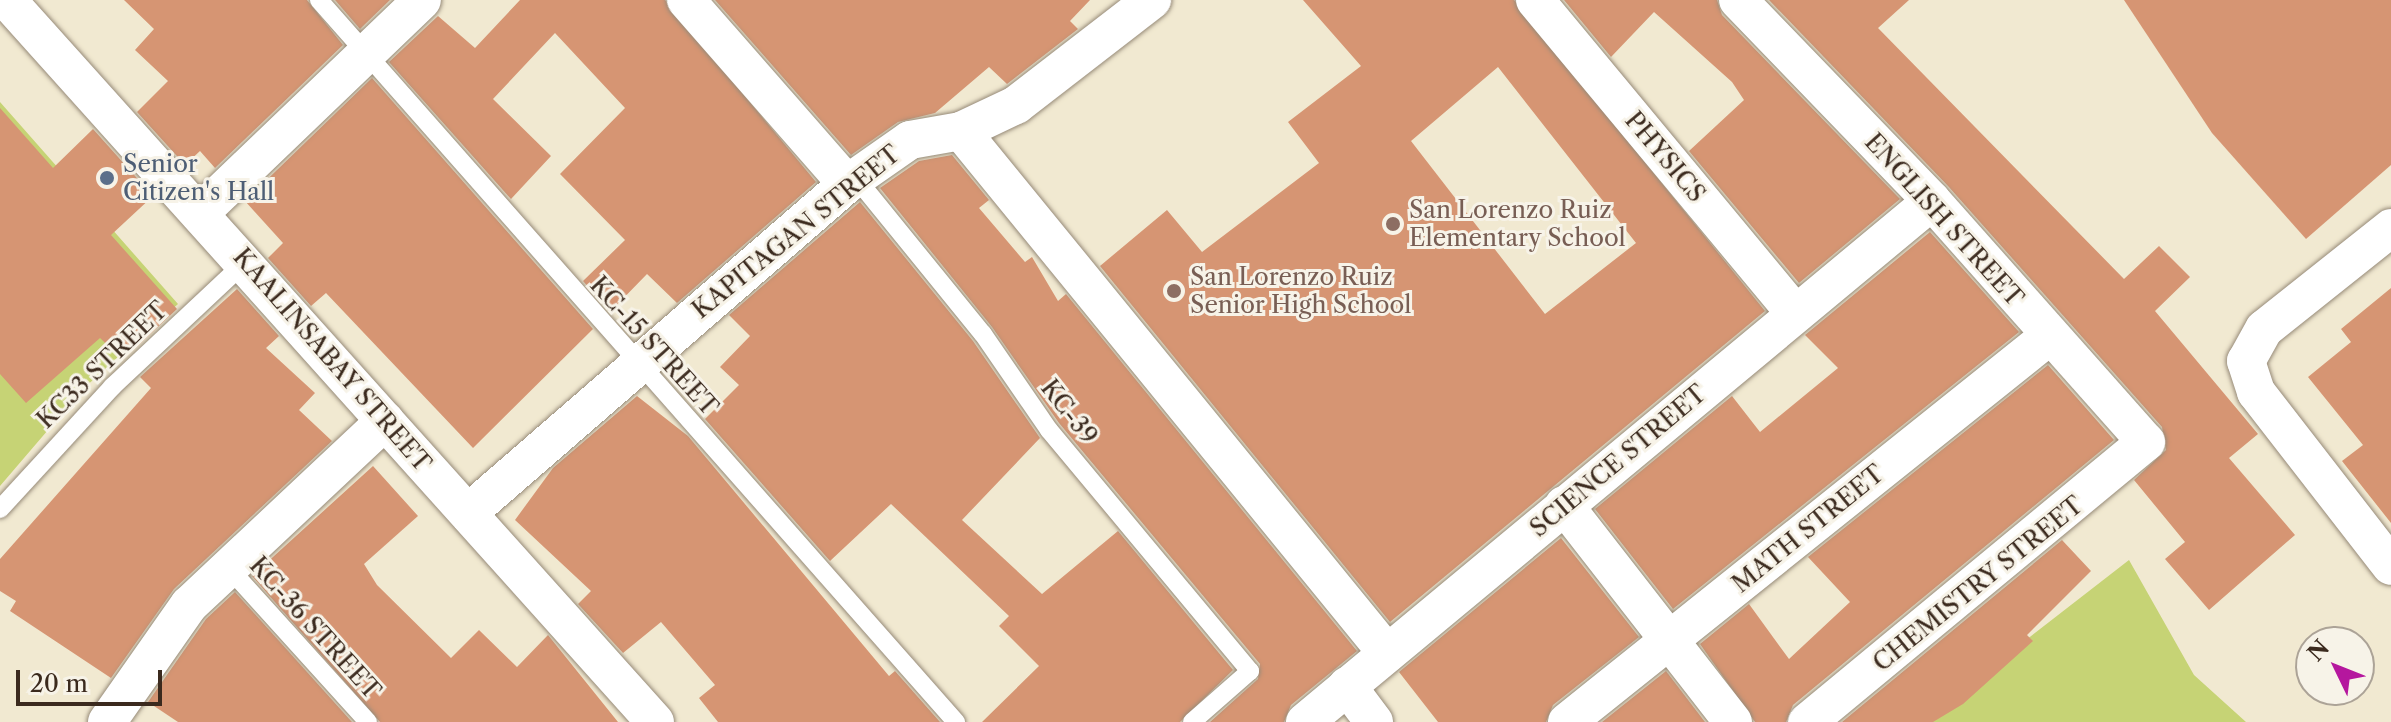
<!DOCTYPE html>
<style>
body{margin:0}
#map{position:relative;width:2391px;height:722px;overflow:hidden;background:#f1e9d1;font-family:"Libre Caslon Text",serif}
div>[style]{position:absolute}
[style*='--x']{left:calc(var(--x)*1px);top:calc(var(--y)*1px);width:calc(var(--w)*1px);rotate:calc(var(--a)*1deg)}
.green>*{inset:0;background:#c6d375}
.building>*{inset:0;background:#d69573}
.roads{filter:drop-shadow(0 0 2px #968a78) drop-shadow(0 0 2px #968a78)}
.lane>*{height:18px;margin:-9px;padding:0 9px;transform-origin:9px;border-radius:9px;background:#fff}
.street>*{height:38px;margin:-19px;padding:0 19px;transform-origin:19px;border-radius:19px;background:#fff}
.dots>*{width:22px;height:22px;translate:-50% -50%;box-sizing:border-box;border:4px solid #f7f3e8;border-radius:50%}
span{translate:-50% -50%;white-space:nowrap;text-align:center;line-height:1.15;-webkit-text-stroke:6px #f7f3e8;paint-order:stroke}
.street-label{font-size:24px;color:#3b2a1e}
.service-label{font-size:24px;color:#4e5e75}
.left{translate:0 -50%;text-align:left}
.education-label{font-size:24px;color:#785e54}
.north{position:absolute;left:2295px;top:626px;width:80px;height:80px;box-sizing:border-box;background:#f7f3e8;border:2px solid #aca397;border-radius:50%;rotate:313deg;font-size:22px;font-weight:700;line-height:32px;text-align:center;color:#3b2a1e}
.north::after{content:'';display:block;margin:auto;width:28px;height:36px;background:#b5179e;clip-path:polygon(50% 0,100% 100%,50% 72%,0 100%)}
.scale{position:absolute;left:16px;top:670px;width:146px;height:36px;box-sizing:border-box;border:4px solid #3b2a1e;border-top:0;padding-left:10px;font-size:24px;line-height:28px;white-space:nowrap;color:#3b2a1e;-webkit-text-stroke:6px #f7f3e8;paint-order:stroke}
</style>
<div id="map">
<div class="green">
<div style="clip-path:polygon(0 102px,178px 304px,84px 388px,0 486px)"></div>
<div style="clip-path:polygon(2129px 560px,2194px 675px,2246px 722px,1920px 722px)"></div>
</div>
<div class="building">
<div style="clip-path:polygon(124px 0,307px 0,343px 45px,215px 168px,200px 151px,185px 165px,137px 112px,168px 81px,135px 50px,154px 29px)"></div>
<div style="clip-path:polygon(335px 0,390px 0,360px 29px)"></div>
<div style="clip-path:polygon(520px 0,665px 0,816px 182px,677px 303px,647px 274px,610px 312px,583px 281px,625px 240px,560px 174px,625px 108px,555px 33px,493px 99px,551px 156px,511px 199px,389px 62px,438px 16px,475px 48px)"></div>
<div style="clip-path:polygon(715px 0,1090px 0,1070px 21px,1078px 29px,1007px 84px,989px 67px,935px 113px,898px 122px,851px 155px)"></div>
<div style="clip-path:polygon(evenodd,1303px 0,1514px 0,1765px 311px,1390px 622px,1100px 266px,1167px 210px,1202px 252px,1319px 163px,1288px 122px,1361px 66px,1303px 0,1498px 67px,1636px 243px,1545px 314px,1411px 141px,1498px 67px)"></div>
<div style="clip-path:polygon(1564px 0,1717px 0,1722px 15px,1900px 199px,1799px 283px,1689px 151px,1744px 100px,1732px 82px,1654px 12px,1611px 57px)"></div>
<div style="clip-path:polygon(1769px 0,1909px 0,1878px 28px,2124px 279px,2159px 246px,2190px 277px,2155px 311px,2258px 434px,2229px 458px,2295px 535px,2209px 610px,2165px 559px,2185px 542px,2134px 480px,2166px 450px,2162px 427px,1948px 186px)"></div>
<div style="clip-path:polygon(2124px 0,2391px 0,2391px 165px,2306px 239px,2212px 133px)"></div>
<div style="clip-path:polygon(372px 78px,593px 329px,473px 448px,326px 293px,311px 306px,268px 258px,283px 243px,245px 201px)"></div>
<div style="clip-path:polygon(0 108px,53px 168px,93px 129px,153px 196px,111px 235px,177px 309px,123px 360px,100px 338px,26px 403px,0 374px)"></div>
<div style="clip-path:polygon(952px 155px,989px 200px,979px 208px,1025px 262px,1032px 257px,1058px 301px,1066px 294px,1357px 651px,1291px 705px,1284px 722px,1210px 722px,1258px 679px,1260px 664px,1059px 423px,992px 327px,880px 188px,919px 161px)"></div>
<div style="clip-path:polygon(860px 202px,973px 341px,1040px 438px,962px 520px,1042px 594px,1118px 531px,1233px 670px,1180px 722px,982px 722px,1039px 666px,999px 626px,1009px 616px,891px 504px,830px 561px,705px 419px,739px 385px,720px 367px,750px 336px,729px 315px)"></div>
<div style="clip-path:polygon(1930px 232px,2019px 332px,1673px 609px,1595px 509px,1732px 396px,1760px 432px,1838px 368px,1805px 335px)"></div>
<div style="clip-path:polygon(2391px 288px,2391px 523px,2342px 461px,2363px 445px,2308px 377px,2351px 342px,2341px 329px)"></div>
<div style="clip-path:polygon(237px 289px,279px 336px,266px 348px,315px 393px,299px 410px,332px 441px,174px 589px,111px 678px,10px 611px,16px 601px,0 591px,0 559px,151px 388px,140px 377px)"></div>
<div style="clip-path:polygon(2048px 365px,2114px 440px,1793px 705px,1786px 722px,1755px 722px,1700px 644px,1749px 604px,1789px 659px,1850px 602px,1808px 557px)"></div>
<div style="clip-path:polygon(637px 396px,688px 436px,889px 676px,895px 671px,940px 722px,718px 722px,699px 698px,715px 685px,661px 622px,623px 653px,578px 604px,591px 591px,515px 520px,553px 468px)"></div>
<div style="clip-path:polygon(373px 466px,418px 516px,364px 564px,377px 585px,451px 658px,479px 630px,517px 667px,548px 635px,618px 722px,380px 722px,252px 576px)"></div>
<div style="clip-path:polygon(1561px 538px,1639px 637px,1553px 705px,1546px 722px,1438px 722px,1399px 672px)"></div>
<div style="clip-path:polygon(2062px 540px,2091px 571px,2027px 635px,2033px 641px,1963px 704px,1933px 722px,1842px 722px)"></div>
<div style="clip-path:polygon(235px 592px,352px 722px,178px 722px,148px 702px,206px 619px)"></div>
<div style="clip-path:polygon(1666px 671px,1705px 722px,1602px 722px)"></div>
</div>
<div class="roads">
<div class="lane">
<div style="--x:319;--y:0;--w:963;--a:48.58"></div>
<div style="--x:856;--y:178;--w:201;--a:50.9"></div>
<div style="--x:983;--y:334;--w:116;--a:55.5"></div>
<div style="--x:1049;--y:430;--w:314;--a:50.2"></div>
<div style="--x:1250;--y:671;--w:77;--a:138.7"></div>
<div style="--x:0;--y:509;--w:166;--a:-47.4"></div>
<div style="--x:112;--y:387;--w:183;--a:-43.2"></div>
<div style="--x:227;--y:566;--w:210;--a:47.9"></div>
</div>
<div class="street">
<div style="--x:7;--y:0;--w:970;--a:48.09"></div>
<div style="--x:686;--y:0;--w:244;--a:48.8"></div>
<div style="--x:1535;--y:0;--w:407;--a:50.3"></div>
<div style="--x:1738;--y:0;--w:279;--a:46"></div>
<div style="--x:1932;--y:201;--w:322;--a:48.4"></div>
<div style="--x:2146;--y:442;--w:440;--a:140.4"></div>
<div style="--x:961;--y:131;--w:674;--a:50.78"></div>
<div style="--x:201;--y:212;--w:306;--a:-43.8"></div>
<div style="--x:2391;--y:228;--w:162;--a:141.5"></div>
<div style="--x:2264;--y:329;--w:37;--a:119"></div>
<div style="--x:2246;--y:361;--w:33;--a:72"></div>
<div style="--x:2256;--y:392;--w:220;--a:52.2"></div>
<div style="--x:1564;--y:505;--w:275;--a:52.1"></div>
<div style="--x:468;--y:513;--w:502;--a:-40.96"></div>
<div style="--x:847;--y:184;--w:77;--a:-34.9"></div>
<div style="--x:910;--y:140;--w:52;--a:-10"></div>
<div style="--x:961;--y:131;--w:61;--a:-25.3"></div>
<div style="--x:1016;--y:105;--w:172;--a:-37.7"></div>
<div style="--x:1347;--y:686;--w:45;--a:53.1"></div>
<div style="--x:107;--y:722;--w:143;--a:-55"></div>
<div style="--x:189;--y:605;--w:269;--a:-43.2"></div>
<div style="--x:1305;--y:722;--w:815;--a:-39.72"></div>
<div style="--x:1567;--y:722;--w:616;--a:-38.67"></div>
</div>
</div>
<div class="dots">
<div style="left:107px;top:178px;background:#5c6f8a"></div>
<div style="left:1393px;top:224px;background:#8d6e63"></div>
<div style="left:1174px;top:291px;background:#8d6e63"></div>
</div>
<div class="street-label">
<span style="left:1665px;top:157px;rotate:50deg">PHYSICS</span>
<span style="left:1944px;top:220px;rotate:48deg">ENGLISH STREET</span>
<span style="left:796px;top:232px;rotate:-39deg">KAPITAGAN STREET</span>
<span style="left:654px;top:346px;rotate:48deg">KC-15 STREET</span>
<span style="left:332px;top:360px;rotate:49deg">KAALINSABAY STREET</span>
<span style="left:102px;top:365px;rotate:-44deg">KC33 STREET</span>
<span style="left:1069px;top:412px;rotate:52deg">KC-39</span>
<span style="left:1618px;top:461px;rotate:-40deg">SCIENCE STREET</span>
<span style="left:1808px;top:529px;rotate:-39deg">MATH STREET</span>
<span style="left:1978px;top:584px;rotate:-39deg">CHEMISTRY STREET</span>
<span style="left:315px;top:628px;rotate:48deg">KC-36 STREET</span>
</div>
<div class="service-label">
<span class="left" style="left:123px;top:178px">Senior<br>Citizen's Hall</span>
</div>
<div class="education-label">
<span class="left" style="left:1409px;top:224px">San Lorenzo Ruiz<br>Elementary School</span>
<span class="left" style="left:1190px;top:291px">San Lorenzo Ruiz<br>Senior High School</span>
</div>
<div class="north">N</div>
<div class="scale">20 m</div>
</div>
